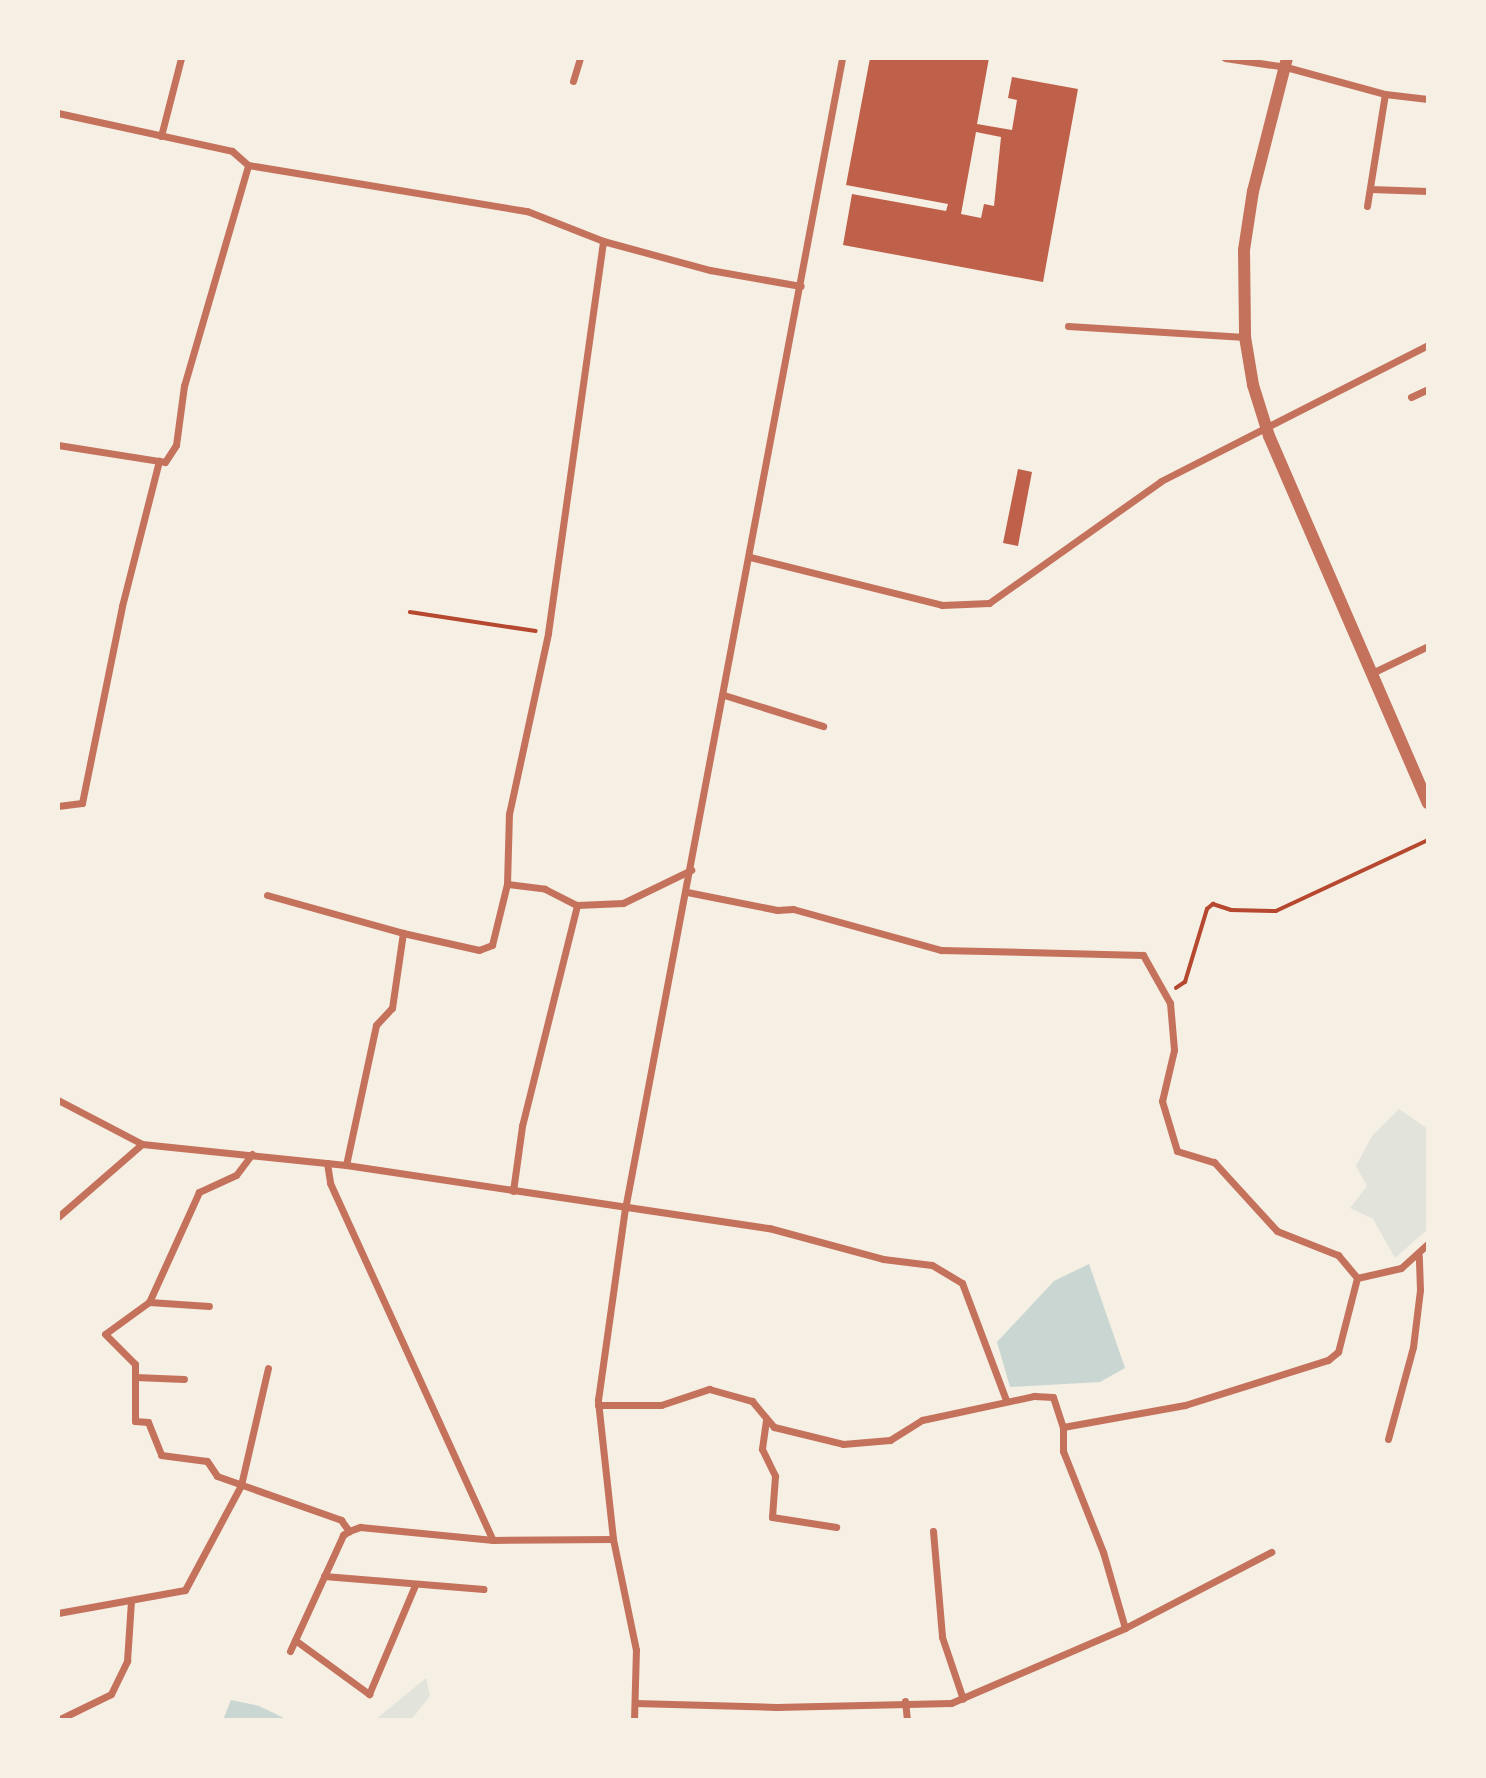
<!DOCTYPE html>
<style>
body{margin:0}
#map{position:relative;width:1486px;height:1778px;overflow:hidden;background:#f6efe4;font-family:"DM Sans",sans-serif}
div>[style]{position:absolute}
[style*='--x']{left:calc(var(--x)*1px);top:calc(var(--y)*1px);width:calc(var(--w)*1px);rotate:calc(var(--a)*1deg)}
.green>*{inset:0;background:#e2e4dc}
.water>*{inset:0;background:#c9d6d2}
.building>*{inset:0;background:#bf614a}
.path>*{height:3.5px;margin:-1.75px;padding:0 1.75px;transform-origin:1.75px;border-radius:1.75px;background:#b5482f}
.minor>*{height:7px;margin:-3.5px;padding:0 3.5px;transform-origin:3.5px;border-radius:3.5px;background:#c5725c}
.tertiary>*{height:12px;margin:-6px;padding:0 6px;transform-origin:6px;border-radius:6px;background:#c5725c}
span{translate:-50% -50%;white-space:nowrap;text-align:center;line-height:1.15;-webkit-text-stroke:5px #f6efe4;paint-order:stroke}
.frame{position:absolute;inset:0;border:60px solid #f6efe4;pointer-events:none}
</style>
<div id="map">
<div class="green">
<div style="clip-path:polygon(1399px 1109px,1428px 1129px,1428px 1229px,1395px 1258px,1373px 1219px,1350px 1208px,1367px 1186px,1356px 1166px,1372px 1136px)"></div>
<div style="clip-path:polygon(426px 1678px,430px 1696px,411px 1720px,375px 1720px)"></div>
</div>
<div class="water">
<div style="clip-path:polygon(1089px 1264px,1125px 1368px,1100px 1382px,1010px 1387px,997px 1342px,1054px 1281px)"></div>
<div style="clip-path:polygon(231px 1700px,259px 1706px,288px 1720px,223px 1720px)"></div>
</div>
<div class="building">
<div style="clip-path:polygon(evenodd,870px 58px,989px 58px,977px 124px,1012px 130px,1017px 100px,1008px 98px,1012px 77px,1078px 89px,1043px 282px,843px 245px,852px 194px,946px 211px,948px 204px,846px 185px,870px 58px,976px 132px,1001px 137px,994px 206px,984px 204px,981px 218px,961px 214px,976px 132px)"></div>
<div style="clip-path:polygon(1018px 469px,1032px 472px,1018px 546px,1003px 543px)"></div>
</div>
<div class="path">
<div style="--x:410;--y:612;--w:127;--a:8.6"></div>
<div style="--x:1176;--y:988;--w:11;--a:-34"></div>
<div style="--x:1185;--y:982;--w:76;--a:-73.2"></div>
<div style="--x:1207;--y:909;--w:8;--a:-40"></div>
<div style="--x:1213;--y:904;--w:19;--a:18"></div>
<div style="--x:1231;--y:910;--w:45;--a:1.3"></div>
<div style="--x:1276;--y:911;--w:168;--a:-25"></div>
</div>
<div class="minor">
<div style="--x:1225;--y:58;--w:62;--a:8.4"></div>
<div style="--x:1286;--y:67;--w:103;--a:15.3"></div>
<div style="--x:1385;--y:94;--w:43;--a:6.6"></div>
<div style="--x:573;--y:81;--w:24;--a:-73"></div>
<div style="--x:58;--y:113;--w:178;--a:12.3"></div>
<div style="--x:232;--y:151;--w:21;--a:41"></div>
<div style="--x:161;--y:136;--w:81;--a:-75.6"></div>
<div style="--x:1370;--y:189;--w:58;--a:2"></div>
<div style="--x:1367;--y:206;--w:113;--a:-80.9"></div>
<div style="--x:1068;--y:326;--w:177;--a:3.6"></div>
<div style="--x:1411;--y:397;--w:19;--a:-25"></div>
<div style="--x:58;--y:445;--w:108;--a:9"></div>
<div style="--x:165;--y:462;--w:20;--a:-57"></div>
<div style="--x:176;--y:445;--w:60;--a:-82.3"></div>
<div style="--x:184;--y:386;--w:230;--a:-73.8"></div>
<div style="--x:248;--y:165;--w:283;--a:9.4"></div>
<div style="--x:527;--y:211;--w:82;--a:21.5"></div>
<div style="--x:603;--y:241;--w:111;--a:15.2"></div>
<div style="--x:710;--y:270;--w:92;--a:10"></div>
<div style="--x:750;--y:557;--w:198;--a:14"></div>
<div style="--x:942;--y:605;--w:47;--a:-2.4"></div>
<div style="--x:989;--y:603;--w:211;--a:-35.3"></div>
<div style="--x:1161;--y:481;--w:300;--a:-27"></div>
<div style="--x:1372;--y:673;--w:62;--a:-25.7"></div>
<div style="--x:724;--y:695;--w:104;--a:17.4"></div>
<div style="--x:58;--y:806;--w:24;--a:-7"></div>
<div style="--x:82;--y:803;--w:201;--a:-78.5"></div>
<div style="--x:122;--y:606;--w:150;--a:-75.7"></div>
<div style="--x:507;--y:884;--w:38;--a:7"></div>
<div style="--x:545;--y:889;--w:36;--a:27"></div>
<div style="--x:577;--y:905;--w:46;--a:-2.5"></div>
<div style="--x:623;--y:903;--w:76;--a:-25.9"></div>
<div style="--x:687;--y:892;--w:92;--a:11.3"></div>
<div style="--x:777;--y:910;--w:16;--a:-4"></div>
<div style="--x:793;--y:909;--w:154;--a:15.5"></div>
<div style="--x:941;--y:950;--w:202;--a:1.4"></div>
<div style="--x:1143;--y:955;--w:55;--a:60.6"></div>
<div style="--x:1170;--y:1003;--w:47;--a:85.1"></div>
<div style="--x:1174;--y:1050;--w:52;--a:103.2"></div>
<div style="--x:1162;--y:1101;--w:52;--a:73.3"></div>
<div style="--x:1177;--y:1151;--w:39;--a:17"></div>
<div style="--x:1214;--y:1162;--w:93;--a:47.6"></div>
<div style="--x:1277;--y:1231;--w:66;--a:21.5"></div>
<div style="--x:1338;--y:1255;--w:30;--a:50"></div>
<div style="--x:267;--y:895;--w:141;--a:15.6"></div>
<div style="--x:403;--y:933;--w:78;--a:12.6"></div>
<div style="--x:479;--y:950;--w:14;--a:-21"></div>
<div style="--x:492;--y:945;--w:63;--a:-76.2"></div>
<div style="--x:507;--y:884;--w:70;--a:-88.4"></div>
<div style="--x:509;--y:814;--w:185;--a:-77.8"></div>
<div style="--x:548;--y:633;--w:396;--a:-82"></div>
<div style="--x:58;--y:1100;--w:95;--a:27.6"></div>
<div style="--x:142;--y:1144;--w:205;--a:5.9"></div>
<div style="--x:346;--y:1165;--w:428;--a:8.5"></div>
<div style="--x:769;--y:1228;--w:118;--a:15.2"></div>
<div style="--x:883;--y:1259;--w:49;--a:7"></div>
<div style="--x:932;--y:1265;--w:35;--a:31"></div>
<div style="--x:962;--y:1283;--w:125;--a:69.4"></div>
<div style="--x:252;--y:1154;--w:26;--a:127"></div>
<div style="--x:236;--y:1175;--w:41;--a:155.3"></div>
<div style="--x:199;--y:1192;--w:121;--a:114.4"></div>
<div style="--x:149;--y:1302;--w:54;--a:144"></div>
<div style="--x:105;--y:1334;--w:42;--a:45"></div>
<div style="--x:135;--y:1364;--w:57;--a:90"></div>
<div style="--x:135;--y:1421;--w:13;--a:4"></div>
<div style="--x:148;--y:1422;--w:35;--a:68"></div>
<div style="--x:161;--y:1455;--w:46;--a:7.4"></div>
<div style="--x:207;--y:1461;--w:18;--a:56"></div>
<div style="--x:217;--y:1476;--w:132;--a:19.5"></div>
<div style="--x:341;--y:1520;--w:14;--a:54"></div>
<div style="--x:327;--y:1163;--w:20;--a:81"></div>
<div style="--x:330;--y:1183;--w:392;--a:65.5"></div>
<div style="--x:346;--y:1165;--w:143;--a:-77.9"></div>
<div style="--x:376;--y:1025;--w:23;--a:-47"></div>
<div style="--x:392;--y:1008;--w:76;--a:-81.7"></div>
<div style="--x:513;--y:1191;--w:66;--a:-82.1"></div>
<div style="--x:522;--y:1126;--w:228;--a:-76"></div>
<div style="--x:58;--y:1217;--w:111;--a:-41"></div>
<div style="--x:149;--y:1302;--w:60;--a:3.8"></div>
<div style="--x:135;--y:1377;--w:49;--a:2.3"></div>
<div style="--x:598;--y:1405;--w:63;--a:0"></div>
<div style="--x:661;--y:1405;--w:51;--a:-18.4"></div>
<div style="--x:709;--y:1389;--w:45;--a:15.6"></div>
<div style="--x:752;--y:1401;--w:34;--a:50"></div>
<div style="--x:774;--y:1427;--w:71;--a:13.8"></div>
<div style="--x:843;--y:1444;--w:47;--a:-4.9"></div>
<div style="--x:890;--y:1440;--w:38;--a:-32"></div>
<div style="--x:922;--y:1420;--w:115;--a:-12.1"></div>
<div style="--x:1034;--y:1396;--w:19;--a:3"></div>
<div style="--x:1053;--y:1397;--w:32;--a:72"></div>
<div style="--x:1063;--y:1427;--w:124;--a:-10.2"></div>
<div style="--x:1185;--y:1405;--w:150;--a:-17.5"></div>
<div style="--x:1328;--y:1360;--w:13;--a:-39"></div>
<div style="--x:1338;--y:1352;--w:76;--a:-75.6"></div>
<div style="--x:1357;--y:1278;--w:45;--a:-12.8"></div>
<div style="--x:1401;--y:1268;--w:36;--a:-42"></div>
<div style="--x:766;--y:1420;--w:29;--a:98"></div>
<div style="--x:762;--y:1449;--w:30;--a:64"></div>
<div style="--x:775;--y:1476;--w:41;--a:94.2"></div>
<div style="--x:772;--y:1517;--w:65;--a:8.9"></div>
<div style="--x:1063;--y:1427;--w:24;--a:90"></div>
<div style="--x:1063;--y:1451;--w:109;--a:68.4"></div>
<div style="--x:1103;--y:1552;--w:79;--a:73.9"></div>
<div style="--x:1388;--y:1439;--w:95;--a:-74.8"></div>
<div style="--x:1413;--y:1347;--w:57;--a:-83"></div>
<div style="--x:1420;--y:1290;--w:34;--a:-92"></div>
<div style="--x:933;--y:1531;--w:106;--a:85.1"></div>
<div style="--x:942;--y:1637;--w:65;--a:71.3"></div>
<div style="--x:324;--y:1576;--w:160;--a:4.7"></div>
<div style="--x:58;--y:1613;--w:129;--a:-10.3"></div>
<div style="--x:185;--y:1590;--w:119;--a:-61.9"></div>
<div style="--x:241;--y:1485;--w:120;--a:-77"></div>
<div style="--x:295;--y:1640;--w:92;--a:36.1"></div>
<div style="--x:369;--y:1694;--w:118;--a:-67.1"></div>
<div style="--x:290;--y:1651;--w:128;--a:-65.4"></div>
<div style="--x:343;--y:1535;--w:7;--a:-34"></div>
<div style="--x:349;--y:1531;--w:12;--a:-20"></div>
<div style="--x:360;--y:1527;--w:134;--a:5.6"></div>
<div style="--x:493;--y:1540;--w:120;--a:-0.5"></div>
<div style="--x:905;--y:1701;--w:19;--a:84"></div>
<div style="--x:635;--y:1703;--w:141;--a:1.6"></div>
<div style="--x:776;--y:1707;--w:175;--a:-1.3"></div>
<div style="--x:951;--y:1703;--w:189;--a:-23.3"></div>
<div style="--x:1125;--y:1628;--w:165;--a:-27.5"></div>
<div style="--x:58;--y:1720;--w:59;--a:-26.1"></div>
<div style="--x:111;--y:1694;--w:37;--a:-64"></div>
<div style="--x:127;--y:1661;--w:61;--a:-86.2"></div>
<div style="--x:634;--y:1720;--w:70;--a:-88.4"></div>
<div style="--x:636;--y:1650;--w:113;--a:-101.7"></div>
<div style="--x:613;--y:1539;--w:140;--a:-96.2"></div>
<div style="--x:598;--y:1400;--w:193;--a:-82"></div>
<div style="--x:625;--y:1209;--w:1171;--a:-79.32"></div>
</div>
<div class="tertiary">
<div style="--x:1287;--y:58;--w:137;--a:104.3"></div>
<div style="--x:1253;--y:191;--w:60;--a:98.7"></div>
<div style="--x:1244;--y:250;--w:87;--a:89.3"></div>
<div style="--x:1245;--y:337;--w:49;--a:80.5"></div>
<div style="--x:1253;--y:385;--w:53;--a:72.6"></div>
<div style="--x:1269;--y:436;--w:400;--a:66.6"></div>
</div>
<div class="frame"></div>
</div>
